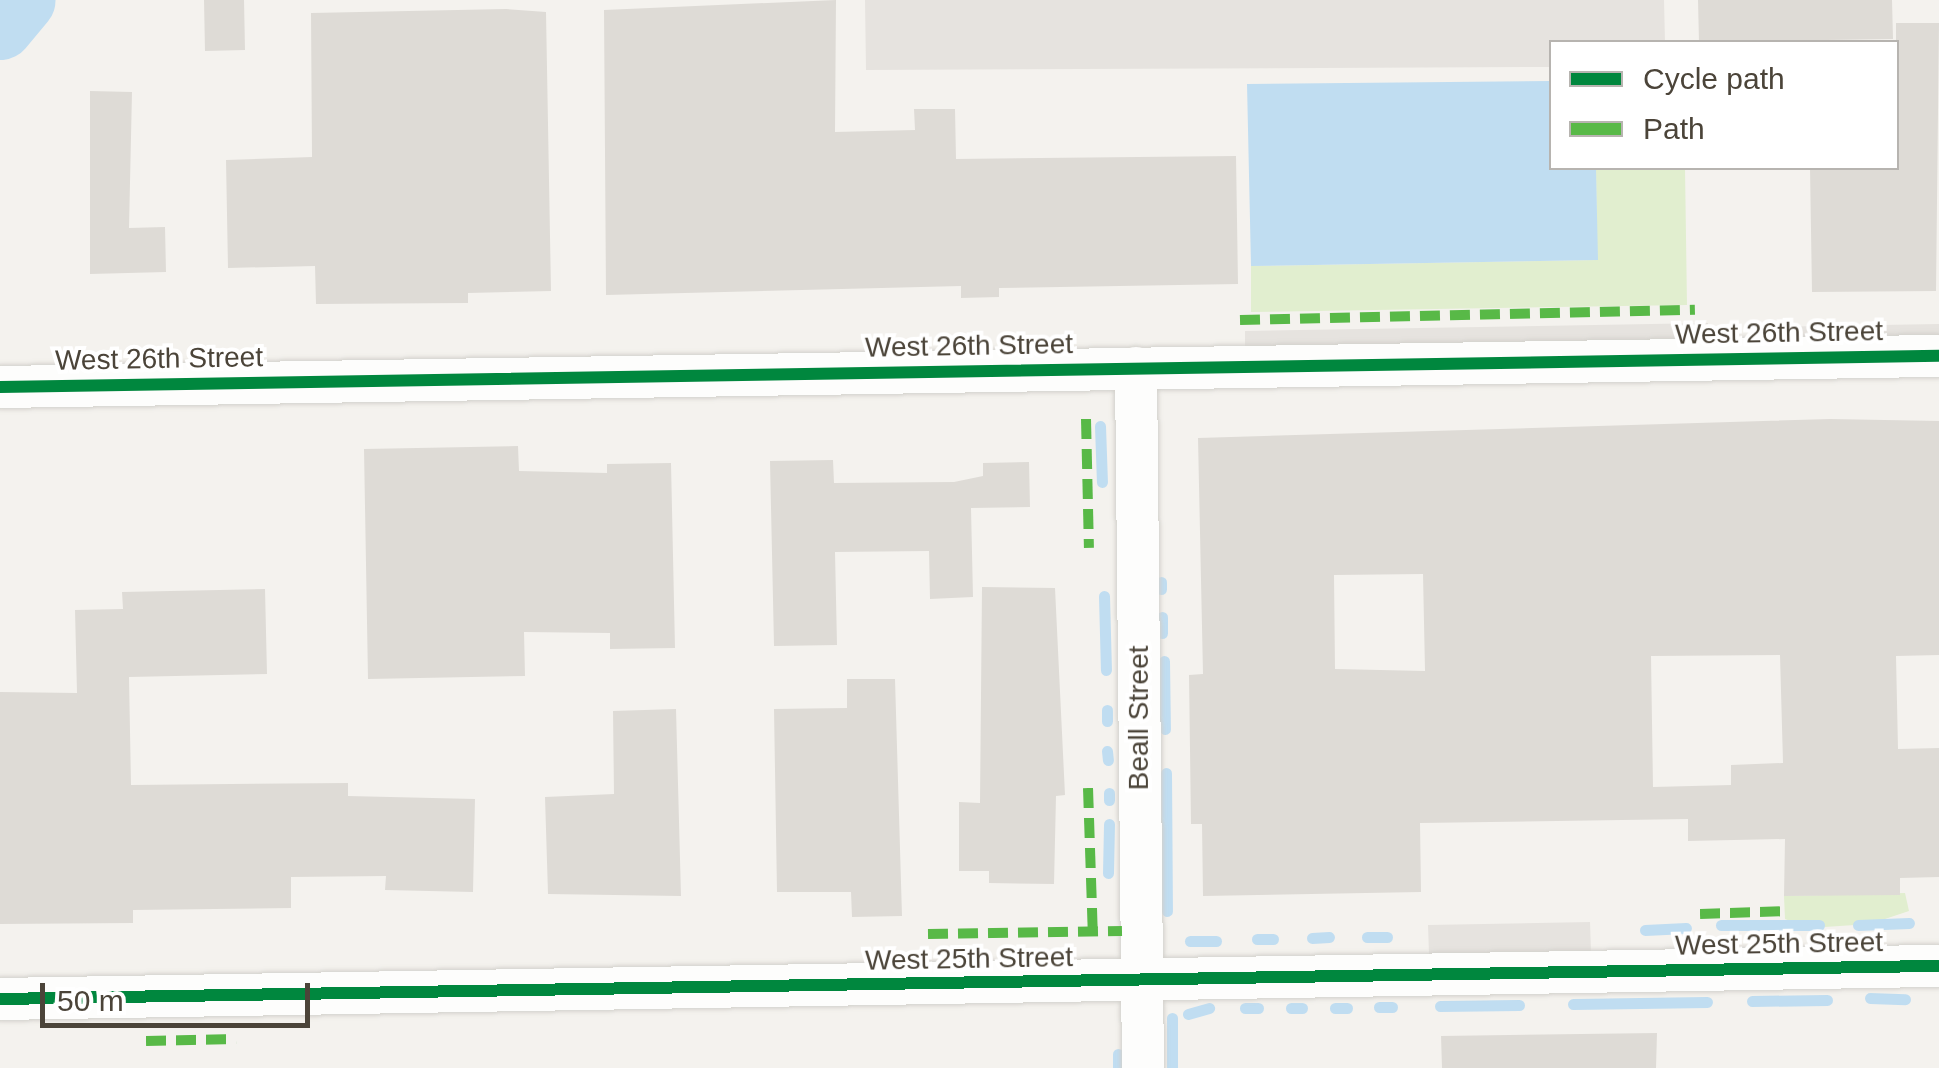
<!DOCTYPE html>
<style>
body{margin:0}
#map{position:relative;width:1939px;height:1068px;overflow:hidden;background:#f4f2ee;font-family:Arial,sans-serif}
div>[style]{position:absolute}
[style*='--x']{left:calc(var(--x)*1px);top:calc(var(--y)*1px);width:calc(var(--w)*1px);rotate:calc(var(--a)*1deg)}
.green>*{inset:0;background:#e1eecf}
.parking>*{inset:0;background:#e6e3df}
.water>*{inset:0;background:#c0ddf1}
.stream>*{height:11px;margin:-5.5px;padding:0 5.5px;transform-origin:5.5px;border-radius:5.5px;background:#c0ddf1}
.river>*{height:65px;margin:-32.5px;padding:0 32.5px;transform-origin:32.5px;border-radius:32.5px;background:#c0ddf1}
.building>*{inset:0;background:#dedbd6}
.roads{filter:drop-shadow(0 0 2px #d2d0cb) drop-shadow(0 0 2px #d2d0cb)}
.street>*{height:42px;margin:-21px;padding:0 21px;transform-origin:21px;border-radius:21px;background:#fdfdfc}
.quiet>*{height:10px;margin-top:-5px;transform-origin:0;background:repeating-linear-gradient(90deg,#58b947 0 20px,transparent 0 30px)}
.cycleway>*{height:12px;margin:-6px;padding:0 6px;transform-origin:6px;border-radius:6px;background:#00873e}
span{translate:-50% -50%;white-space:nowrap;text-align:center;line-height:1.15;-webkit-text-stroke:8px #fff;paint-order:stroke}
.street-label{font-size:28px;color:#4b4439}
.legend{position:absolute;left:1549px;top:40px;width:350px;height:130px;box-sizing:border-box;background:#fff;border:2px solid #b7b4b0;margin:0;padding:12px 18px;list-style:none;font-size:30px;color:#4b4439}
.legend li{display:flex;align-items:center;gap:20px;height:50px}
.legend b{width:50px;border:2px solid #b7b4b0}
.scale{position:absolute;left:40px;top:983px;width:270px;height:45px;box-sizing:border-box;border:5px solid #4b4439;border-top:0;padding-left:12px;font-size:30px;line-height:35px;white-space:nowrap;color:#4b4439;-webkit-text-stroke:8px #fff;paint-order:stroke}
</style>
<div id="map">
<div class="green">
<div style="clip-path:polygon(1596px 168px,1685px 168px,1687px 305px,1251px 312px,1251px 266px,1597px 260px)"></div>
<div style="clip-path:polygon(1905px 893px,1909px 911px,1870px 924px,1809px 928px,1785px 919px,1784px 896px)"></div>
</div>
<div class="parking">
<div style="clip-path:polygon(865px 0,1664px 0,1665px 42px,1552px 42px,1551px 67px,866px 70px)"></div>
<div style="clip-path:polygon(1708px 323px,1709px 340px,1245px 347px,1245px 331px)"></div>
<div style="clip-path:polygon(1939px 324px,1939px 338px,1769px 340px,1769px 327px)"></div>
<div style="clip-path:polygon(1590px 922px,1591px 952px,1429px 954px,1428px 925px)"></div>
</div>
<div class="water">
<div style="clip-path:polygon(1551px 81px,1552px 168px,1596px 168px,1598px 260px,1251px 266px,1247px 84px)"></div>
</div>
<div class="stream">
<div style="--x:1100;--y:426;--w:56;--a:88"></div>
<div style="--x:1161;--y:582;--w:7;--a:90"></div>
<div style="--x:1104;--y:596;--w:74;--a:88.5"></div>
<div style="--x:1162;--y:617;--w:16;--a:90"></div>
<div style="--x:1164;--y:661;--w:68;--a:89.2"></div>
<div style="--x:1107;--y:710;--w:11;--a:90"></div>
<div style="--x:1107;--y:751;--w:9;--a:84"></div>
<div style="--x:1166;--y:773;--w:138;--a:89.6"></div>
<div style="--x:1109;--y:793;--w:7;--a:90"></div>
<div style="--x:1108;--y:873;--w:49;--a:-88.8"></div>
<div style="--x:1721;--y:925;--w:98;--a:0"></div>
<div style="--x:1858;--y:925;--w:51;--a:-2.2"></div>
<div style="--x:1645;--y:930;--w:41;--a:-2.8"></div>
<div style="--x:1367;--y:937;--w:20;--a:0"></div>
<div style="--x:1312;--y:938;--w:17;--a:-3"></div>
<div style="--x:1257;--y:939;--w:16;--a:0"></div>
<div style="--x:1190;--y:941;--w:26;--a:0"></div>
<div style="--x:1870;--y:998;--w:35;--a:2"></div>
<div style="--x:1752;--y:1001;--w:75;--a:-0.8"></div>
<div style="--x:1573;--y:1004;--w:134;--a:-0.9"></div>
<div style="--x:1440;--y:1006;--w:79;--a:-0.7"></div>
<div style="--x:1379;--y:1007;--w:13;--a:0"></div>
<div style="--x:1245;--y:1008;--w:13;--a:0"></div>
<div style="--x:1291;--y:1008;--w:11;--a:0"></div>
<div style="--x:1335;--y:1008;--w:12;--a:0"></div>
<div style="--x:1188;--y:1014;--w:22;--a:-16"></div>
<div style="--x:1172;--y:1018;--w:50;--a:90"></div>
<div style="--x:1118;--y:1068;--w:14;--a:-90"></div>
</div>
<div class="river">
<div style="--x:0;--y:27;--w:35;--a:-50"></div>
</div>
<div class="building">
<div style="clip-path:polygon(204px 0,244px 0,245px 50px,205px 51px)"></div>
<div style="clip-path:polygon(836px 0,835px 132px,915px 130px,914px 109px,955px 109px,956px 159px,1236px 156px,1238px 284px,999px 288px,999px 297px,961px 298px,961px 286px,606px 295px,604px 10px)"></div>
<div style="clip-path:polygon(1698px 0,1892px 0,1893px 39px,1699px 42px)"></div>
<div style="clip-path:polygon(506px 9px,546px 12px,551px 291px,468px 293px,468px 303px,316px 304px,315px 266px,228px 268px,226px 160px,312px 157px,311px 13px)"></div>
<div style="clip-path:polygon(1896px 23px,1939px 23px,1936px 291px,1812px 292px,1810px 168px,1896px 168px)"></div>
<div style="clip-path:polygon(90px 91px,132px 92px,129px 228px,165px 227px,166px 272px,90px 274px)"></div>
<div style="clip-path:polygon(evenodd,1830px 419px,1939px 421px,1939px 655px,1896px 656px,1898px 749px,1939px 748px,1939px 877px,1900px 878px,1900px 895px,1784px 896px,1785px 839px,1688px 841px,1688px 819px,1420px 823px,1421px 892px,1203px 896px,1202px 824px,1191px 824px,1189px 675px,1203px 674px,1198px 438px,1830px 419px,1423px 574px,1425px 671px,1335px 669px,1334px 575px,1423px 574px,1830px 419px,1780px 655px,1783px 763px,1731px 765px,1731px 785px,1653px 787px,1651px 656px,1780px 655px)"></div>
<div style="clip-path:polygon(518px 446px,519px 471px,607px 473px,607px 464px,671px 463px,675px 648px,610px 649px,610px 633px,524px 632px,525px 676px,368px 679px,364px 449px)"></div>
<div style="clip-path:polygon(833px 460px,834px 483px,954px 482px,983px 476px,983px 463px,1029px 462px,1030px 507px,971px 508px,973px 597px,930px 599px,929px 551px,835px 552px,837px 645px,774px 646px,770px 461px)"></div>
<div style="clip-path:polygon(982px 587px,1055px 588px,1065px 795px,1056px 796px,1054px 884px,989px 883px,989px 871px,959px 871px,959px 802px,980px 803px)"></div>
<div style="clip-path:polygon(265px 589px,267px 674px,129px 677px,131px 785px,348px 783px,348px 796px,475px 799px,473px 892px,385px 890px,386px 876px,291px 877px,291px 908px,133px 910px,133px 923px,0 924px,0 692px,77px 693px,75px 610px,123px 609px,122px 592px)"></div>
<div style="clip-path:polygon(847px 679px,895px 679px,902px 916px,852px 917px,851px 892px,777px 892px,774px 709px,847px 708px)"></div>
<div style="clip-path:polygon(676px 709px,681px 896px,548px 894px,545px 797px,614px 794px,613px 711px)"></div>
<div style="clip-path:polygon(1657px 1033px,1656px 1068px,1442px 1068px,1441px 1036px)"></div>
</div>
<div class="roads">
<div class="street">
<div style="--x:1136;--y:368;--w:700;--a:89.43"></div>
<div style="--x:0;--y:387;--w:1939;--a:-0.92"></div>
<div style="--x:0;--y:999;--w:1939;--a:-0.98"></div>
</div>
</div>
<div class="quiet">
<div style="--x:1240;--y:320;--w:455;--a:-1.3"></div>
<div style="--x:1086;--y:419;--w:129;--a:88.7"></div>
<div style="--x:1088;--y:788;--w:148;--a:88.1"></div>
<div style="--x:1700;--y:914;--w:89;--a:-1.9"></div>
<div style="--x:928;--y:934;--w:194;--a:-0.9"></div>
<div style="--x:146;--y:1041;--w:90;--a:-1.3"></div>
</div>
<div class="cycleway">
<div style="--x:0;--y:387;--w:1939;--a:-0.92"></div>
<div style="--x:0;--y:999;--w:1939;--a:-0.98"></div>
</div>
<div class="street-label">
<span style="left:1779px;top:333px;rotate:-1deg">West 26th Street</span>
<span style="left:969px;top:346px;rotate:-1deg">West 26th Street</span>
<span style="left:159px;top:359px;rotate:-1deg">West 26th Street</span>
<span style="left:1139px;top:718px;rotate:-90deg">Beall Street</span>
<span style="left:1779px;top:944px;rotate:-1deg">West 25th Street</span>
<span style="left:969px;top:959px;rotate:-1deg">West 25th Street</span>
</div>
<ul class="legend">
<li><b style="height:12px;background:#00873e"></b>Cycle path</li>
<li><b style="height:12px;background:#58b947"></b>Path</li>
</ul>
<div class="scale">50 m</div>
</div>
